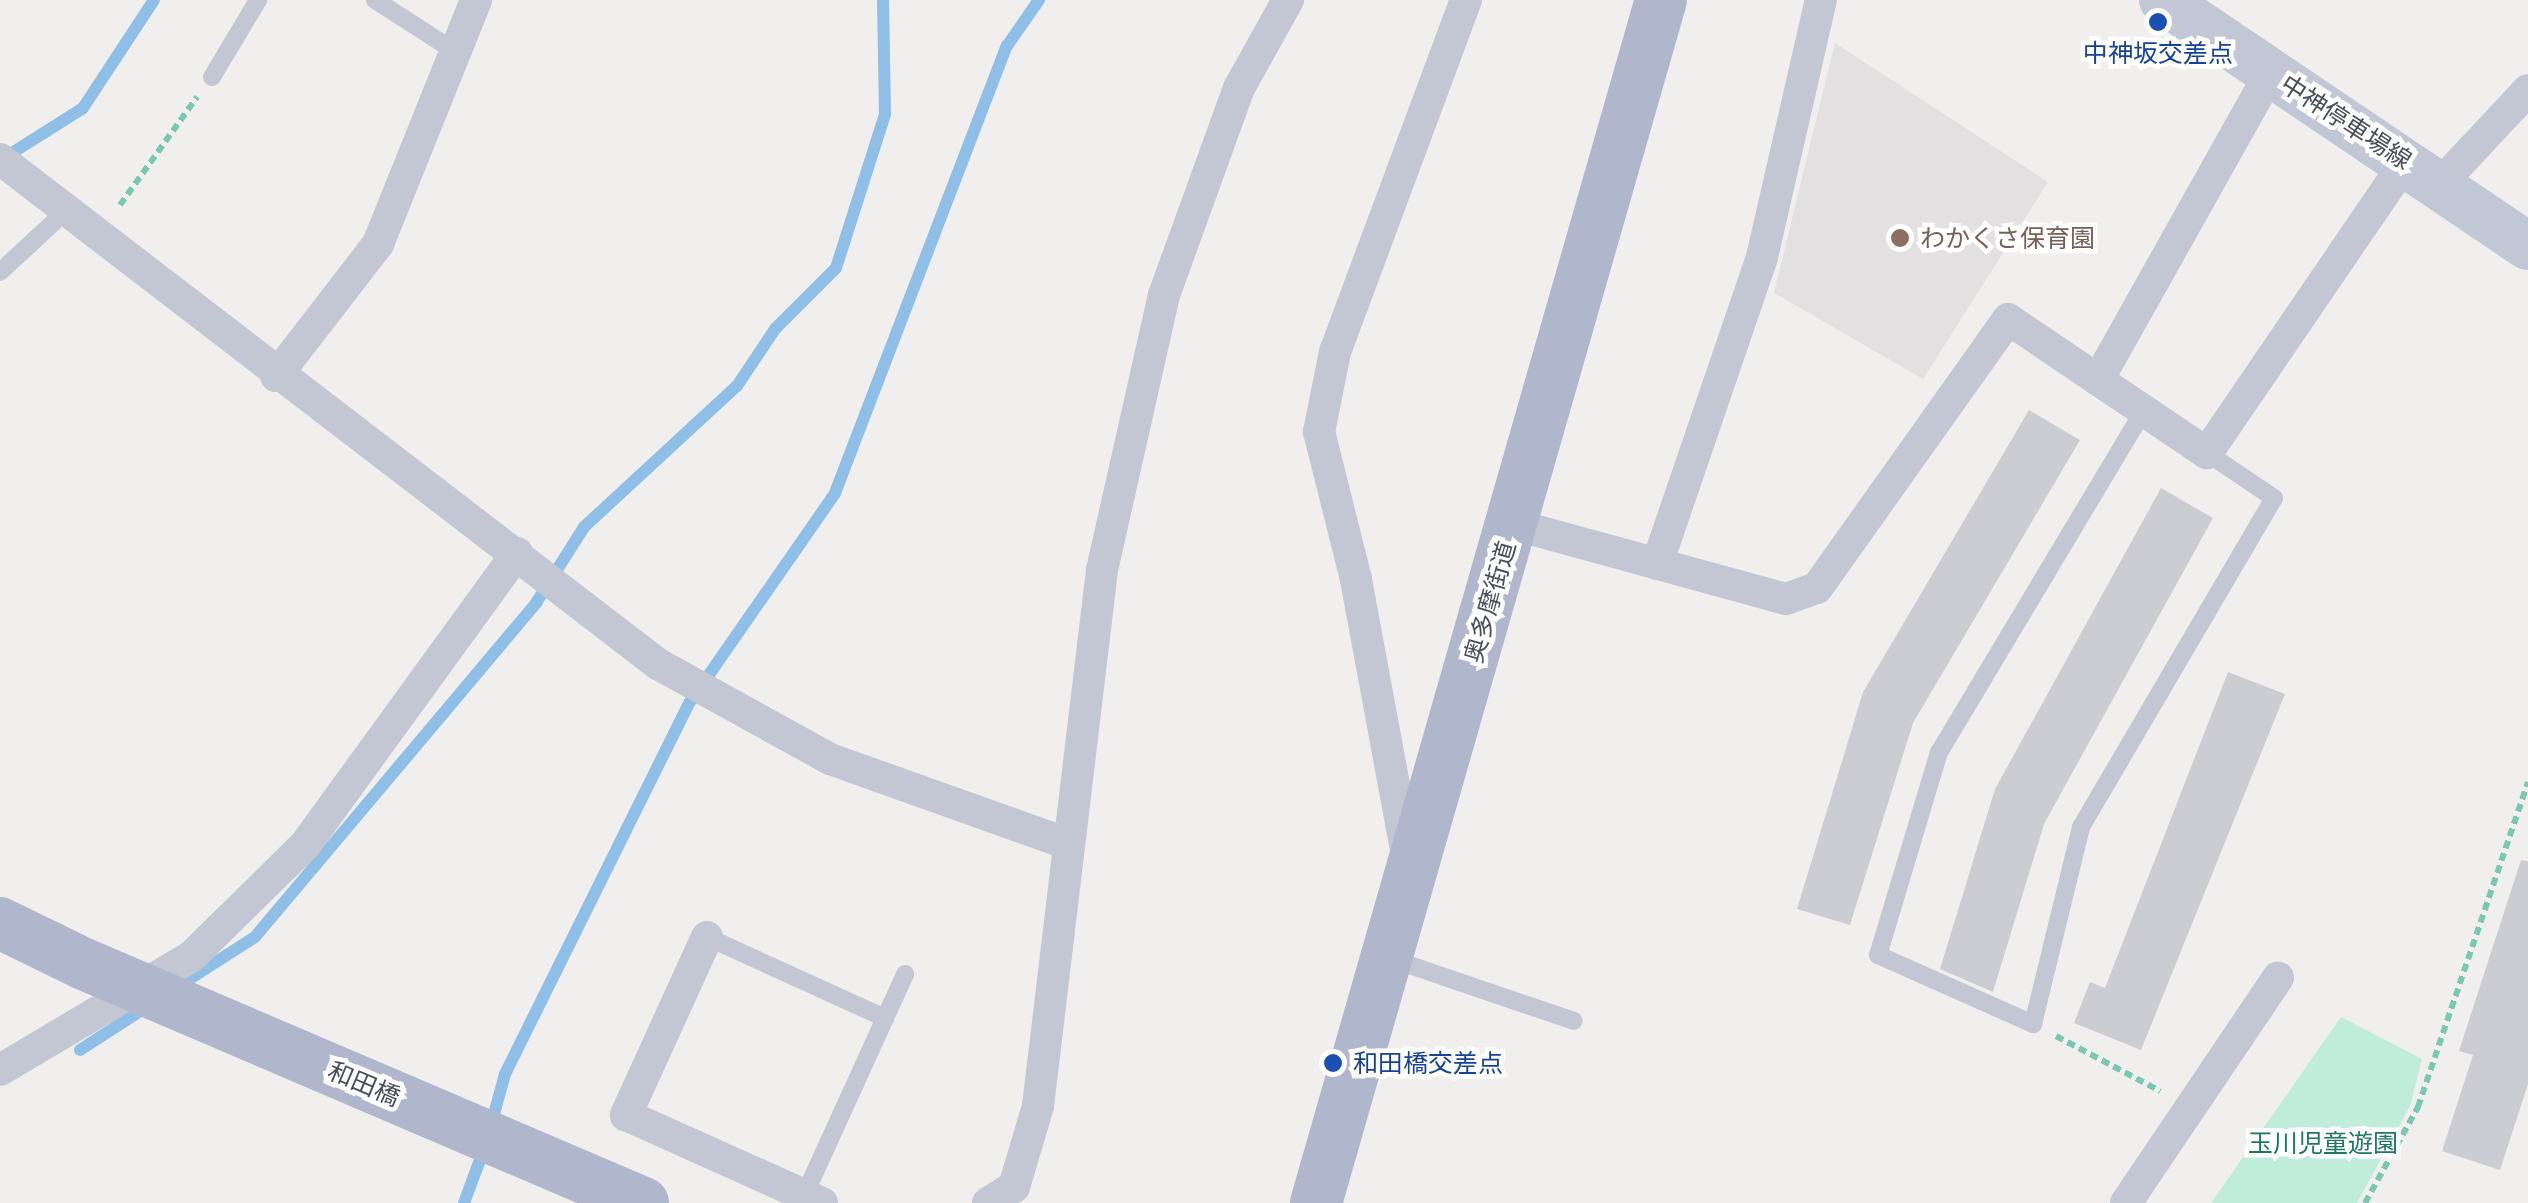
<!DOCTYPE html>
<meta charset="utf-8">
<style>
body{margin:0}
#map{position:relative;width:2528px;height:1203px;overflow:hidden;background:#f1efee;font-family:Montserrat,"Noto Sans JP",sans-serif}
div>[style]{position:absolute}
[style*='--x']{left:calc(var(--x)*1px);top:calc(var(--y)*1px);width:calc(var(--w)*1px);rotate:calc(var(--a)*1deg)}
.education>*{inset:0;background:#e2e0e0}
.green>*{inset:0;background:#bfecdb}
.stream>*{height:12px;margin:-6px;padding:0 6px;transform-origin:6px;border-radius:6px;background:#8fbfe7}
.building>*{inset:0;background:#cccdd3}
.path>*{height:6px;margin-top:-3px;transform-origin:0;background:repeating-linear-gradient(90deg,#79c8b4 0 8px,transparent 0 13px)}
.lane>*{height:18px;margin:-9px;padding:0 9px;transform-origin:9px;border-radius:9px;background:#c3c7d3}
.street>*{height:32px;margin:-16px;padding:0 16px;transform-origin:16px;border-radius:16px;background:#c3c7d3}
.secondary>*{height:48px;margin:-24px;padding:0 24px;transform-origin:24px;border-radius:24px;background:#c2c7d6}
.primary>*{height:52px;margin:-26px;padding:0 26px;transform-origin:26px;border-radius:26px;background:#b0b7cc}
.primary-bridge>*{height:52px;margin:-26px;padding:0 26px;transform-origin:26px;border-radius:26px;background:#b0b7cc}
.dots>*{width:28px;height:28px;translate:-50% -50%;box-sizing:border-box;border:5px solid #fff;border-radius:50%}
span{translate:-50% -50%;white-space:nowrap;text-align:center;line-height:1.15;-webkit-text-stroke:9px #fff;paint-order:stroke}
.transit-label{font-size:25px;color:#164399}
.left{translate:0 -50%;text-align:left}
.street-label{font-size:25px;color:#484d5b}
.education-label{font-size:25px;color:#785e54}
.park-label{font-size:25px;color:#1c7860}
</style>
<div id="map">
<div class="education">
<div style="clip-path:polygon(1835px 43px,2048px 182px,1923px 379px,1774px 293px)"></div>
</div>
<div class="green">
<div style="clip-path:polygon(2341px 1017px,2422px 1059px,2410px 1106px,2357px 1203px,2211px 1203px)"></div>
</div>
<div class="stream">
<div style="--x:4;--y:158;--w:93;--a:-32.3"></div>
<div style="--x:83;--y:108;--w:129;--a:-56.7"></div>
<div style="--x:177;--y:987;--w:93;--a:-32.7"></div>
<div style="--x:255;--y:937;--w:436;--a:-49.9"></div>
<div style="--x:536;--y:603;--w:90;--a:-57.7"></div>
<div style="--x:584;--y:527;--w:208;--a:-42.7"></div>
<div style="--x:737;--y:386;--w:69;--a:-56.3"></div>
<div style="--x:775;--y:329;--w:86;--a:-45"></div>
<div style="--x:836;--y:268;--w:162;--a:-72.3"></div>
<div style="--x:885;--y:114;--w:114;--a:-91"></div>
<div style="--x:80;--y:1050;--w:81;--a:-32.9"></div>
<div style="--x:491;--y:1125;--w:53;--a:-74.6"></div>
<div style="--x:505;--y:1074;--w:415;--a:-63.6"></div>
<div style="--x:690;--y:702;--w:254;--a:-55.2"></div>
<div style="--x:835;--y:493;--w:479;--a:-69"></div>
<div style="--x:1007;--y:46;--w:56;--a:-55.2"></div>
<div style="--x:464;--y:1203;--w:58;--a:-69.7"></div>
</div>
<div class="building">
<div style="clip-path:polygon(2029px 410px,2080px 440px,1913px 723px,1850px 925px,1797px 909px,1863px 692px)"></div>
<div style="clip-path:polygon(2161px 488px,2213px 518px,2044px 824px,1993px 992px,1940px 969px,1995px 789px)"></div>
<div style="clip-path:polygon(2228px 672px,2285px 694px,2141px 1050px,2074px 1023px,2090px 982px,2105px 988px)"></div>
<div style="clip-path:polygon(2521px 860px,2528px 861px,2528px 1084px,2500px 1170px,2442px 1151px,2473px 1055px,2459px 1051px)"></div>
</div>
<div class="path">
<div style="--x:120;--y:205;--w:133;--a:-54.5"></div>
<div style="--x:2056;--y:1036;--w:118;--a:27.9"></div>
<div style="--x:2365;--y:1203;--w:110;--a:-61.1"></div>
<div style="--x:2418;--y:1107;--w:343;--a:-71.3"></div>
</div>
<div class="lane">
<div style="--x:375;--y:0;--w:93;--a:32.7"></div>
<div style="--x:212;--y:77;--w:90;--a:-59.1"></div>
<div style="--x:0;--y:272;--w:91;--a:-42.8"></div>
<div style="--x:2144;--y:410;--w:399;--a:120.9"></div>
<div style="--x:1939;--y:752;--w:212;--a:106.7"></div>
<div style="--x:1878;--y:955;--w:170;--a:24"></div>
<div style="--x:2033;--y:1024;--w:203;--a:-76.3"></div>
<div style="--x:2081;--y:827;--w:381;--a:-59.6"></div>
<div style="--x:2274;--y:498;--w:81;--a:-146.1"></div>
<div style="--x:707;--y:937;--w:196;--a:24.5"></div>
<div style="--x:1389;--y:958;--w:195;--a:18.8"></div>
<div style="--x:804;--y:1196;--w:244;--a:-65.5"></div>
</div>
<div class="street">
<div style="--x:0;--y:159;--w:829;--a:37.51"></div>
<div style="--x:658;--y:664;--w:196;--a:28.9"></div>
<div style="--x:830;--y:759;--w:251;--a:19.6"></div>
<div style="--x:2441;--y:183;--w:127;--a:-46.9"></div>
<div style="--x:276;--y:376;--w:167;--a:-52.3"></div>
<div style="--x:378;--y:244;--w:263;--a:-68.1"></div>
<div style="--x:2098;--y:380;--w:353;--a:-60.7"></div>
<div style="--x:1512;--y:524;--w:284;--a:15.3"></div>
<div style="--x:1786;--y:599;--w:33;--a:-20"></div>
<div style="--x:1817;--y:588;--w:330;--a:-54.6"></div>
<div style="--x:2008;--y:319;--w:240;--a:34"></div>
<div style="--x:2207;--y:453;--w:353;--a:-55.7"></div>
<div style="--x:1657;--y:564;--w:324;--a:-71.1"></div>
<div style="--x:1762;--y:257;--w:264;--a:-77.1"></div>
<div style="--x:1407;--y:855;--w:281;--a:-100.5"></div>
<div style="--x:1356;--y:579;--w:152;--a:-104.1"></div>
<div style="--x:1319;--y:432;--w:82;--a:-78.7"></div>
<div style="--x:1335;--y:352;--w:376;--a:-69.6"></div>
<div style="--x:707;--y:937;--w:196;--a:114.5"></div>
<div style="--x:626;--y:1115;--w:215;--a:24.2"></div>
<div style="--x:0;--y:1070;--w:223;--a:-30.7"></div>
<div style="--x:192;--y:956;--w:158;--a:-44.5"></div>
<div style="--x:305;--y:845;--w:361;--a:-54"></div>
<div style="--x:988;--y:1203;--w:31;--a:-32"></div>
<div style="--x:1014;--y:1187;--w:84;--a:-73.5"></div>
<div style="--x:1038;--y:1106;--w:540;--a:-83.19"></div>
<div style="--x:1102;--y:570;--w:282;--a:-77.3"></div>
<div style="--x:1164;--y:295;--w:220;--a:-70.1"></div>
<div style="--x:1239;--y:88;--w:101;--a:-60.9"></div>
<div style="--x:2126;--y:1203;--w:272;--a:-56"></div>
</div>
<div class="secondary">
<div style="--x:2163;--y:0;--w:440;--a:34"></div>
</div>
<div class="primary">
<div style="--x:0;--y:923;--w:93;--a:26"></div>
<div style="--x:1316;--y:1203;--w:1251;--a:-74"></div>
</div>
<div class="primary-bridge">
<div style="--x:84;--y:964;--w:608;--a:23.15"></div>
</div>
<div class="dots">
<div style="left:2158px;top:22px;background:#1a4fb4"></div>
<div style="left:1900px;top:238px;background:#8d6e63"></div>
<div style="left:1333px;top:1063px;background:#1a4fb4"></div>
</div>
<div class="transit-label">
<span style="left:2158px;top:53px">中神坂交差点</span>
<span class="left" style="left:1353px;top:1063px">和田橋交差点</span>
</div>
<div class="street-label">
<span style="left:2346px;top:122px;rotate:33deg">中神停車場線</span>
<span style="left:1490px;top:602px;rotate:-74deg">奥多摩街道</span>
<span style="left:364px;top:1084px;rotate:23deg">和田橋</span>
</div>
<div class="education-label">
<span class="left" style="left:1920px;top:238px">わかくさ保育園</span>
</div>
<div class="park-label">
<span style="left:2323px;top:1143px">玉川児童遊園</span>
</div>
</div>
